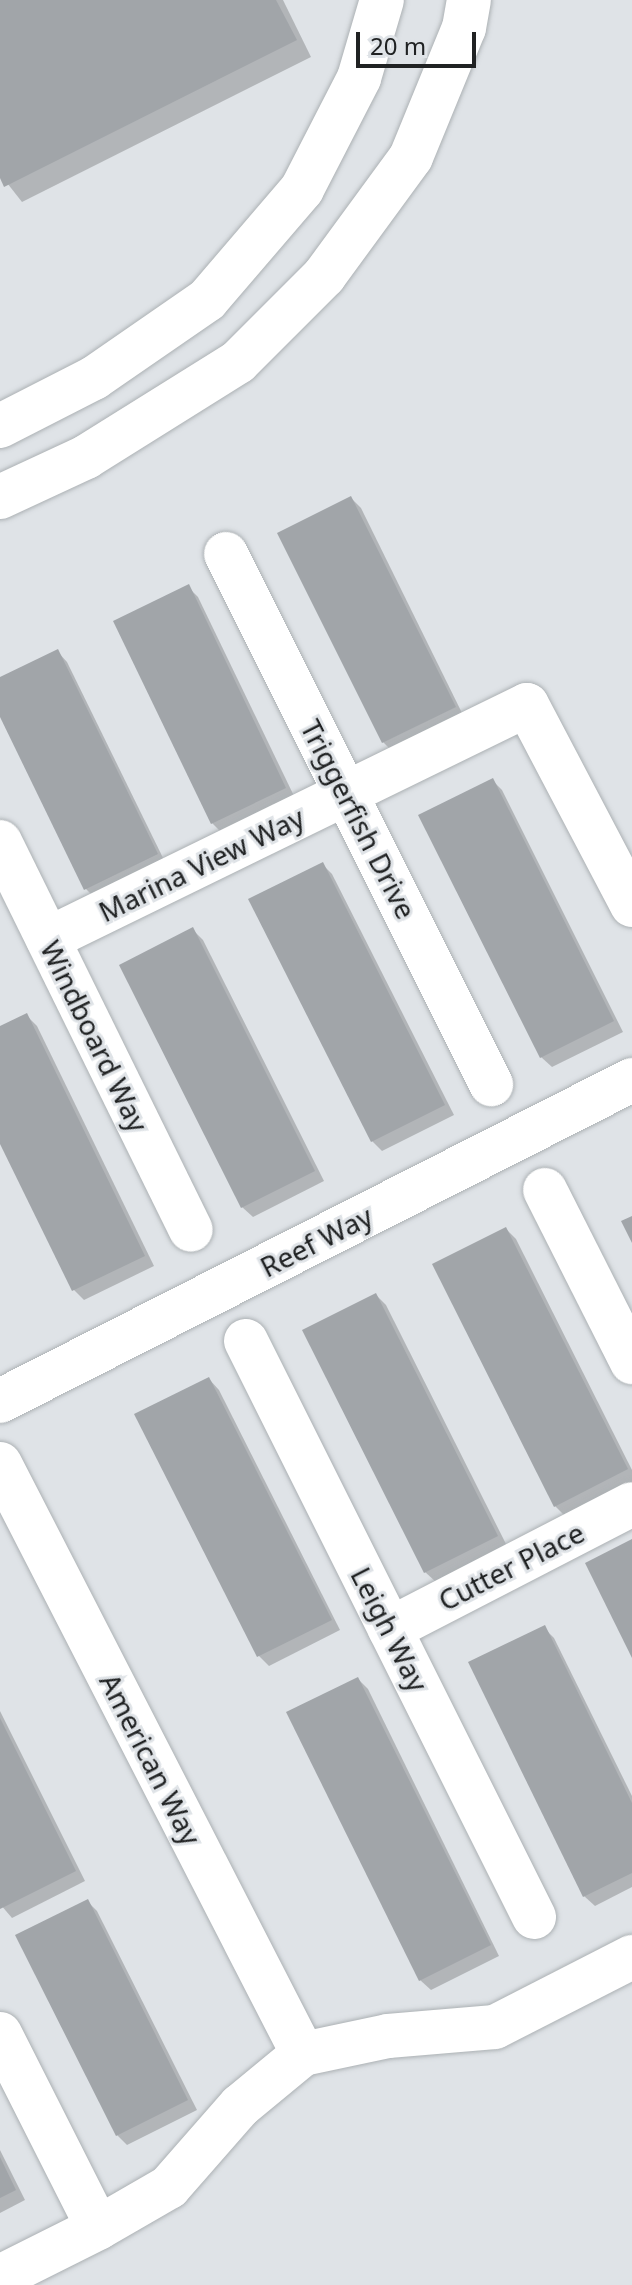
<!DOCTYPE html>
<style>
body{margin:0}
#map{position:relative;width:632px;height:2285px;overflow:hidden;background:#dfe3e7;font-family:"Noto Sans",sans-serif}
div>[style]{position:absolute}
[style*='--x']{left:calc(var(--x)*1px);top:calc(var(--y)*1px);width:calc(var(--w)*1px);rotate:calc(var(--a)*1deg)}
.shadow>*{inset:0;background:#0003}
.building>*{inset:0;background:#a1a5a9}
.roads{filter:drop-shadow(0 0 2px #acb1b4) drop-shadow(0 0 2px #acb1b4)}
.minor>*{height:44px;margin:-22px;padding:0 22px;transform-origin:22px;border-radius:22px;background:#fff}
.major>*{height:44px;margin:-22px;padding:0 22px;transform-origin:22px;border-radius:22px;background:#fff}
span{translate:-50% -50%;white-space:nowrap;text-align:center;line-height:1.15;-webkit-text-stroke:6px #dfe3e7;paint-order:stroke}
.street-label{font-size:28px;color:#202223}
.scale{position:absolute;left:356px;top:32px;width:120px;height:36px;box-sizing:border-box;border:4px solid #202223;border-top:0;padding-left:10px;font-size:24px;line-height:28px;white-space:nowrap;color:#202223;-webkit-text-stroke:6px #dfe3e7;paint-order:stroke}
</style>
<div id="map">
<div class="shadow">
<div style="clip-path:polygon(0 0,283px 0,311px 57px,22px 202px,0 174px)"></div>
<div style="clip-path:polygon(351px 498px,361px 508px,464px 717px,393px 752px,383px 742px)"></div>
<div style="clip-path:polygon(188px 587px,198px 597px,295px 798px,222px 833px,212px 823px)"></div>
<div style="clip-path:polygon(57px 651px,67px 662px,166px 864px,96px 899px,86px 889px,0 712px,0 679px)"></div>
<div style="clip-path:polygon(492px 780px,502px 790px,623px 1032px,552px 1067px,541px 1057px)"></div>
<div style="clip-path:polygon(322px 864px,332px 874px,454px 1115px,382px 1151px,372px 1141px)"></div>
<div style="clip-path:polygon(193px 930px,203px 940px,324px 1181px,253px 1217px,242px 1207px)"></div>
<div style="clip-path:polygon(26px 1015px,37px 1026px,154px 1266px,84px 1300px,74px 1290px,0 1139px,0 1028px)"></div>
<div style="clip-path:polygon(506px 1229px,516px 1239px,632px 1470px,632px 1482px,565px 1516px,555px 1506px)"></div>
<div style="clip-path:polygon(376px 1295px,386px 1305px,507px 1546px,436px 1582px,425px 1572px)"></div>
<div style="clip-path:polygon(209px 1379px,219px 1390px,340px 1630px,269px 1666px,259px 1656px)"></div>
<div style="clip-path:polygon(544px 1628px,554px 1638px,632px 1796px,632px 1887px,595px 1906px,584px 1896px)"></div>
<div style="clip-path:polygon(358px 1679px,368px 1689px,499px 1956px,431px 1990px,420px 1980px)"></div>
<div style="clip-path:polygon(0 1711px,85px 1881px,12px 1918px,0 1904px)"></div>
<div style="clip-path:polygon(87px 1901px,97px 1911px,197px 2110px,127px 2145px,117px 2135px)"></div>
<div style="clip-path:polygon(0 2150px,25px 2200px,0 2213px)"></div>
</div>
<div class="building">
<div style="clip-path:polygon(0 0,276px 0,297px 40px,4px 187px,0 178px)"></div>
<div style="clip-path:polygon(351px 496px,456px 707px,382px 743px,277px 533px)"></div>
<div style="clip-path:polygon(189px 584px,286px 788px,211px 824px,113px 621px)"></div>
<div style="clip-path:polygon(58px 649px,158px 854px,84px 890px,0 717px,0 677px)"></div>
<div style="clip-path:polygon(493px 778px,614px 1021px,540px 1058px,418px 815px)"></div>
<div style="clip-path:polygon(323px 862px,445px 1105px,371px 1142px,248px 899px)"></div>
<div style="clip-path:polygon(193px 927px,315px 1171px,241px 1208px,119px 965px)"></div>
<div style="clip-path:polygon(27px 1013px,145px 1256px,72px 1291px,0 1144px,0 1026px)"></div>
<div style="clip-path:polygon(632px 1216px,632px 1243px,621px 1221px)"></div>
<div style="clip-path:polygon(506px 1227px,628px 1469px,554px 1507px,432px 1264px)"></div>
<div style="clip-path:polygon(376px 1293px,498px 1536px,424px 1573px,302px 1330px)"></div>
<div style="clip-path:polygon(209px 1377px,332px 1620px,257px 1657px,134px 1414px)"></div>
<div style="clip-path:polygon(632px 1539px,632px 1658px,585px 1563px)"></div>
<div style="clip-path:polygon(545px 1625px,632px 1803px,632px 1873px,583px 1897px,468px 1662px)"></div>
<div style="clip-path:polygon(358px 1677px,491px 1945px,419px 1981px,286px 1712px)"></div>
<div style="clip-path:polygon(0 1718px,76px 1871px,0 1909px)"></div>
<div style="clip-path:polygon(88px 1899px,188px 2100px,116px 2136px,15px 1935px)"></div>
<div style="clip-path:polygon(0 2157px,16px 2190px,0 2198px)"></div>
</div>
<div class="roads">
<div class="minor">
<div style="--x:226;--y:554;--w:593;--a:63.43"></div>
<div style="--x:0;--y:842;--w:432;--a:63.8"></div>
<div style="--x:48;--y:939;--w:533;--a:-26.04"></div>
<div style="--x:527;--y:705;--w:226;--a:62.3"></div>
<div style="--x:545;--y:1190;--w:193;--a:63.2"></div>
<div style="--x:246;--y:1341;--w:644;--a:63.43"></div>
<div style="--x:0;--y:1401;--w:709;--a:-26.93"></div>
<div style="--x:0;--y:1464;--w:663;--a:62.82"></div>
<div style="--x:390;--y:1629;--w:272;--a:-27.3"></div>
<div style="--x:0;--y:2034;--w:217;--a:63.2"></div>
<div style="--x:0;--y:2277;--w:110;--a:-26.6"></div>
<div style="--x:98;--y:2228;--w:82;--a:-30"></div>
<div style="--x:169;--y:2187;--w:108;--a:-48.8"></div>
<div style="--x:240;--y:2106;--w:82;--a:-39.5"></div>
<div style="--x:303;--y:2054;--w:87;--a:-12"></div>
<div style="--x:388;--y:2036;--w:107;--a:-4.8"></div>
<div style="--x:495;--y:2027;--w:154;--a:-27.1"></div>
</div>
<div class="major">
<div style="--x:0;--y:426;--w:106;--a:-27.1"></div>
<div style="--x:94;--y:378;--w:137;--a:-34.6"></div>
<div style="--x:207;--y:300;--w:146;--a:-49.4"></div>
<div style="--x:302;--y:189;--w:125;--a:-62.8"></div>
<div style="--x:359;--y:78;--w:81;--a:-73.6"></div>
<div style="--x:0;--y:497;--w:95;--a:-24.9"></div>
<div style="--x:86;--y:457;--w:179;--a:-32"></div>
<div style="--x:238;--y:362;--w:122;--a:-45"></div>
<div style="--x:324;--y:276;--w:147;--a:-53.8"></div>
<div style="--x:411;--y:157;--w:139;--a:-67.7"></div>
<div style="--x:464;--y:28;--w:28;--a:-80"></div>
</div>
</div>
<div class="street-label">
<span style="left:359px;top:819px;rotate:63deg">Triggerfish Drive</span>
<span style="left:201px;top:864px;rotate:-26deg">Marina View Way</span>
<span style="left:95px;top:1036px;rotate:64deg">Windboard Way</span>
<span style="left:316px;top:1241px;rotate:-27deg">Reef Way</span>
<span style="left:511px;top:1566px;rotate:-27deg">Cutter Place</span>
<span style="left:390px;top:1629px;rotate:63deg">Leigh Way</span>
<span style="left:151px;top:1759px;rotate:63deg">American Way</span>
</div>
<div class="scale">20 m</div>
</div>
